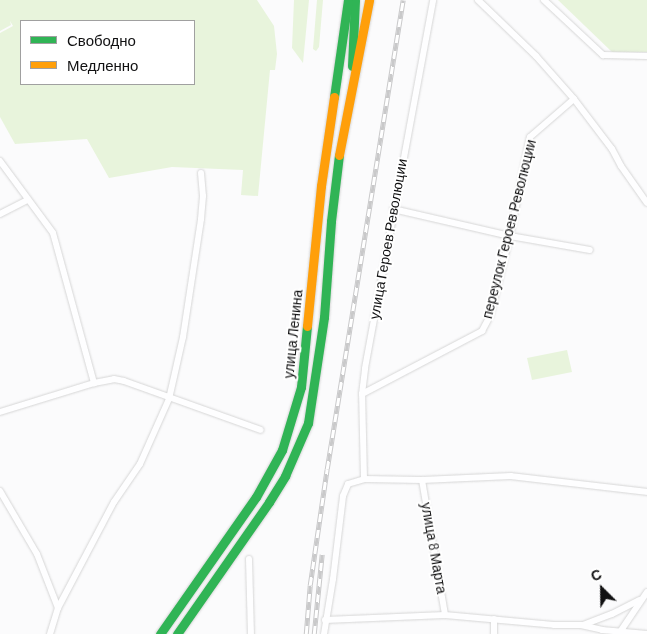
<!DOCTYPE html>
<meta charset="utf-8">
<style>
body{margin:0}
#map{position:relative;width:647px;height:634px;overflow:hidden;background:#fbfbfc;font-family:Barlow,sans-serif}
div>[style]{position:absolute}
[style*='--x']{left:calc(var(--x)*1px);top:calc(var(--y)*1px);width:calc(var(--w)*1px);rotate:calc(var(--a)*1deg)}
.green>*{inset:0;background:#e8f4dc}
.roads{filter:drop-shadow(0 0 1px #d6d6d6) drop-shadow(0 0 1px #d6d6d6)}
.street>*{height:6px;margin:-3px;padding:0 3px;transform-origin:3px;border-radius:3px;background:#fefeff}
.fast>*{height:9px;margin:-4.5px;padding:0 4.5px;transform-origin:4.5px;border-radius:4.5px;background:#30b455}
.slow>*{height:9px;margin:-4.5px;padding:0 4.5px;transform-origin:4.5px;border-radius:4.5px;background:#ff9f0a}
.rail>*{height:4.5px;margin-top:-2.25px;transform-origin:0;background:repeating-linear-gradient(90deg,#fff 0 8px,#c9c9ca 0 16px);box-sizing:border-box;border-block:1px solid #c9c9ca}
span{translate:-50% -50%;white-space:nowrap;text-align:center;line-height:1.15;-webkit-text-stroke:4px #fff;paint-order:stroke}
.street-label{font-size:14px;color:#111112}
.legend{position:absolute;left:20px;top:20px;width:175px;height:65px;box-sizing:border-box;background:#fff;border:1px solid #a0a0a0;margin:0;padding:6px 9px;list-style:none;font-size:15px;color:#111112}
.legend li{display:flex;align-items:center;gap:10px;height:25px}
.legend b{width:25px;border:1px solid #a0a0a0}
.north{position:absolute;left:577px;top:564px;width:50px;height:50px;-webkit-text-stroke:4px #fff;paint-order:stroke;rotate:337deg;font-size:14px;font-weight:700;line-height:20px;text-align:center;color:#111112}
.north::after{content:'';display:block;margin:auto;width:18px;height:22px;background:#111112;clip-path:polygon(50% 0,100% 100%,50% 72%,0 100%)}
</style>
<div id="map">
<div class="green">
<div style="clip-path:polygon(evenodd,0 0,257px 0,274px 26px,277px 54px,275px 70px,270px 70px,258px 196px,241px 195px,243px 170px,172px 167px,109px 178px,87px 139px,15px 144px,0 117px,0 33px,13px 26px,10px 21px,11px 25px,0 31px,0 0,21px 21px,194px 21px,194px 84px,21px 84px,21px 21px)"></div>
<div style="clip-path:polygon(294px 0,309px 0,303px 63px,292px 48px)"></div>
<div style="clip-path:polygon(317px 0,323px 0,319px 47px,316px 51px,313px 49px)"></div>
<div style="clip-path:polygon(558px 0,647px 0,647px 52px,612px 52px)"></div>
<div style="clip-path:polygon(567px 350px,572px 372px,532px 380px,527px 358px)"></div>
</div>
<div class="roads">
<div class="street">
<div style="--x:478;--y:0;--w:81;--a:44"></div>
<div style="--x:536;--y:56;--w:57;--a:48.5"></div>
<div style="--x:574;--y:99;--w:63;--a:52.8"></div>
<div style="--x:612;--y:149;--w:19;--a:62"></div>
<div style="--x:621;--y:166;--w:45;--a:54.9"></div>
<div style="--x:544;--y:0;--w:81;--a:43"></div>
<div style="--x:603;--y:55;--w:44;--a:1.3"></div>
<div style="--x:0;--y:161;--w:89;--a:53.6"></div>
<div style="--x:53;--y:233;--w:156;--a:74.7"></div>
<div style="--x:393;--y:209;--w:120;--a:13"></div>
<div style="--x:510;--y:236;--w:81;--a:9.9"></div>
<div style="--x:0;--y:214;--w:31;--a:-27"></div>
<div style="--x:362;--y:394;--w:136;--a:-27.7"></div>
<div style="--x:482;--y:331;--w:17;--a:-62"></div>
<div style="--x:490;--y:316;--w:82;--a:-76"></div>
<div style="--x:510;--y:236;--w:101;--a:-78.6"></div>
<div style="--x:530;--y:137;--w:58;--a:-40.8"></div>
<div style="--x:0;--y:412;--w:98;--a:-17.1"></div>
<div style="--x:94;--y:383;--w:20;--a:-11"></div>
<div style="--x:114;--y:379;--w:10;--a:11"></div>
<div style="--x:124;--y:381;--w:145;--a:19.7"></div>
<div style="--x:364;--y:479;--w:85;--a:-91.3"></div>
<div style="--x:362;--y:394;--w:26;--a:-83"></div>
<div style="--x:365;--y:368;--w:374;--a:-79.5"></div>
<div style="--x:422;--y:480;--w:137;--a:80.3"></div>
<div style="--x:0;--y:491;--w:73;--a:59.6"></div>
<div style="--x:37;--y:554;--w:58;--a:68.7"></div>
<div style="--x:249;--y:559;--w:75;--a:88.5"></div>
<div style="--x:325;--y:620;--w:120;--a:-2.4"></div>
<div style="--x:445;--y:615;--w:109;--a:5.2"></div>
<div style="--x:554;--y:625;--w:27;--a:0"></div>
<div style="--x:581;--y:625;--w:22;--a:13"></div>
<div style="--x:602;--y:630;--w:45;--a:5.1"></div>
<div style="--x:583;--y:625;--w:31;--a:-21"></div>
<div style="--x:612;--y:614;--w:31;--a:-27"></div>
<div style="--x:620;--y:632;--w:48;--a:-56"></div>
<div style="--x:50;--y:634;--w:27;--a:-73"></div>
<div style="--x:58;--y:608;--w:120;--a:-62.2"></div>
<div style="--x:114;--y:502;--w:46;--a:-55.6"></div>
<div style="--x:140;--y:464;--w:71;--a:-66"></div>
<div style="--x:169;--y:399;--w:64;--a:-77.3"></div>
<div style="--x:183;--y:337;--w:119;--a:-81.3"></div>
<div style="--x:201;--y:219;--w:23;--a:-85"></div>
<div style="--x:203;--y:196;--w:23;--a:-95"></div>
<div style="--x:324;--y:634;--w:56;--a:-80.7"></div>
<div style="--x:333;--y:579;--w:84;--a:-83.1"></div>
<div style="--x:343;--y:496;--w:13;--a:-67"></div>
<div style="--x:348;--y:484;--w:17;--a:-17"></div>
<div style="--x:364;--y:479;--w:58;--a:1"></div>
<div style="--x:422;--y:480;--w:89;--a:-2.6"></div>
<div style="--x:511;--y:476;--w:137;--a:6.7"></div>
<div style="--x:494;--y:634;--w:15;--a:-90"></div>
</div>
<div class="fast">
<div style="--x:352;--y:66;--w:66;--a:-87.4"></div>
<div style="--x:334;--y:97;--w:98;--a:-81.8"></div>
<div style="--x:160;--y:634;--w:167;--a:-55"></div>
<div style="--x:256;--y:497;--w:54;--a:-61"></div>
<div style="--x:282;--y:450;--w:66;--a:-73.2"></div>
<div style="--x:301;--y:387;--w:61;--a:-84.4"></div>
<div style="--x:177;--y:634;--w:161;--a:-55.1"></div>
<div style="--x:269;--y:502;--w:31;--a:-58"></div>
<div style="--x:285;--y:476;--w:58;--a:-66.5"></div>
<div style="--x:308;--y:423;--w:107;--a:-81.4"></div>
<div style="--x:324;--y:317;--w:96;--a:-85.8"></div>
<div style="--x:331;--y:221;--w:66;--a:-83.1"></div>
</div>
<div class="slow">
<div style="--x:339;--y:155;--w:158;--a:-79"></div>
<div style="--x:307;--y:326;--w:141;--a:-84.3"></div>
<div style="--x:321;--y:186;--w:90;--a:-81.7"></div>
</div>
</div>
<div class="rail">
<div style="--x:306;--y:634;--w:49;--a:-85.3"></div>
<div style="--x:310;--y:585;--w:117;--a:-81.7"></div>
<div style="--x:327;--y:469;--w:475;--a:-80.8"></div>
<div style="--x:314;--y:634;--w:80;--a:-84.3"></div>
</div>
<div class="street-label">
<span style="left:509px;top:229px;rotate:-76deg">переулок Героев Революции</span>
<span style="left:388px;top:239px;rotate:-80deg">улица Героев Революции</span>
<span style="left:293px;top:334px;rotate:-84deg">улица Ленина</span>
<span style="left:434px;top:548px;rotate:80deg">улица 8 Марта</span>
</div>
<ul class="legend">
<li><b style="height:6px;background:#30b455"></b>Свободно</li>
<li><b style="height:6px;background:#ff9f0a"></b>Медленно</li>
</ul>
<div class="north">С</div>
</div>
